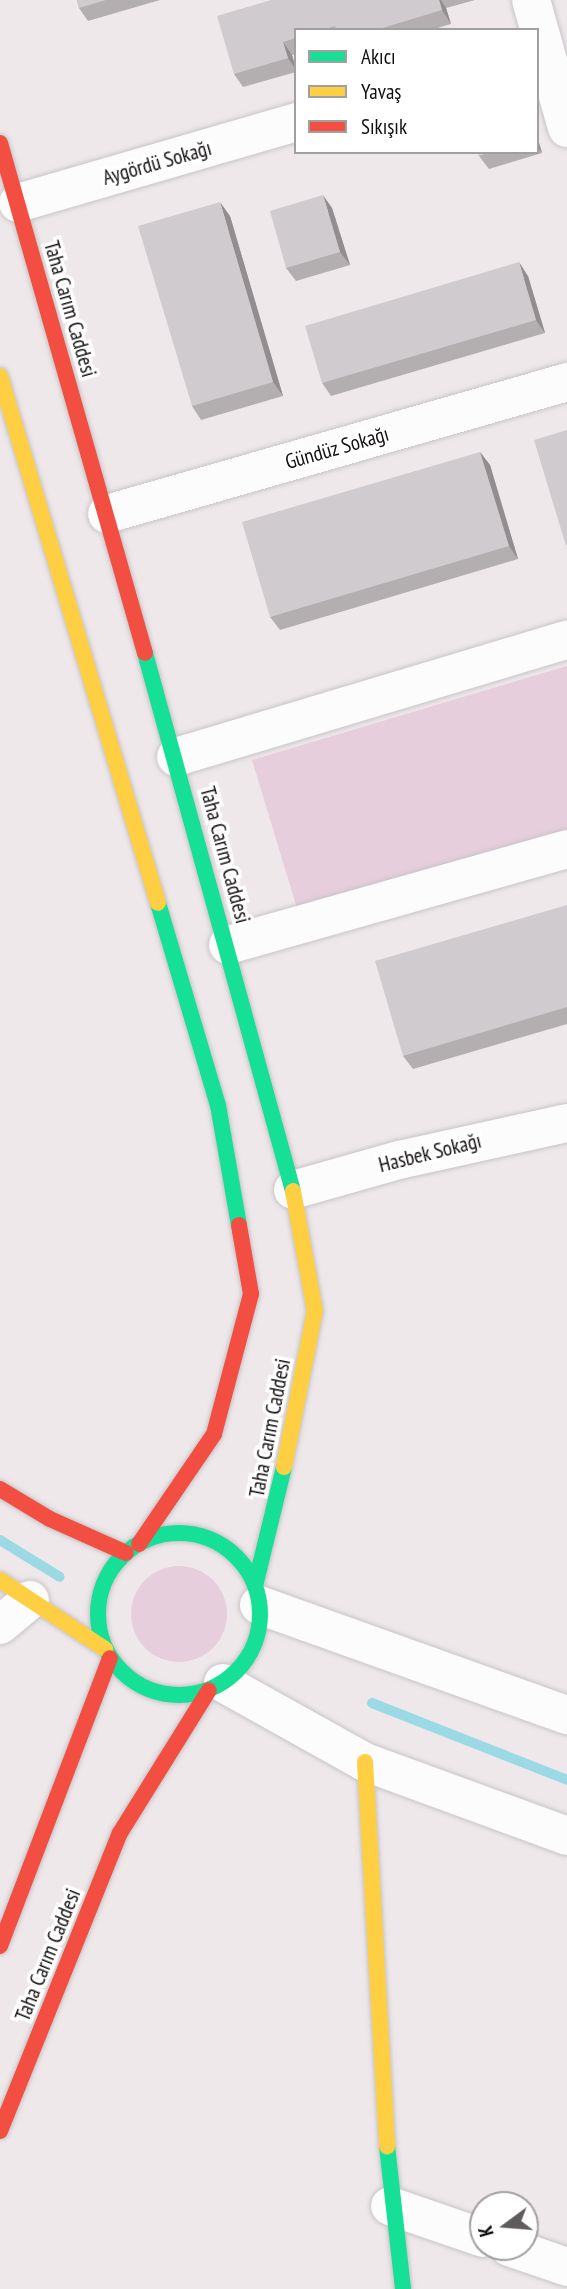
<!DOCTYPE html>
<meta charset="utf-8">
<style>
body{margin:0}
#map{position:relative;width:567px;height:2289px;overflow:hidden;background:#eee8eb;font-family:"PT Sans Narrow",sans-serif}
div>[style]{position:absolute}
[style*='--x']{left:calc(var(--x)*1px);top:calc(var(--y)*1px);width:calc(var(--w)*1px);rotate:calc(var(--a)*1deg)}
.green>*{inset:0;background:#e7cedd}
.round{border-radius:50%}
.stream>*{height:10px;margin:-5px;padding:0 5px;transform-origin:5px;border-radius:5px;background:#9bdae5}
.roads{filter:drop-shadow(0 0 2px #c8c4c6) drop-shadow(0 0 2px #c8c4c6)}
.street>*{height:38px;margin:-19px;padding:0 19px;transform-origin:19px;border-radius:19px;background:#fcfcfc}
.fast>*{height:16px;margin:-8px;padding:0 8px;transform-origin:8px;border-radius:8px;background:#16e098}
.fast>.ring{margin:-8px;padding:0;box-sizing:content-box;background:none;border:16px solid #16e098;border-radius:50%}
.slow>*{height:16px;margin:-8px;padding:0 8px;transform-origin:8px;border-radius:8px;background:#ffcf43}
.jam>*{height:16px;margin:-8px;padding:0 8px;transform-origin:8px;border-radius:8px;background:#f24e42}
.wall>*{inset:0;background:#b3afb1}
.shaded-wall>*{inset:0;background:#928e90}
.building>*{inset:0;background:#d0cbce}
span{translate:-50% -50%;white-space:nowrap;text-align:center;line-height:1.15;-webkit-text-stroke:7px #fff;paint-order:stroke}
.street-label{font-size:21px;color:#130f11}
.legend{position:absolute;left:294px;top:28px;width:245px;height:126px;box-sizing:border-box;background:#fff;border:2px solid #a19fa0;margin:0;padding:9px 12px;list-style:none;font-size:21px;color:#130f11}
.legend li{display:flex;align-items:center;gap:14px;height:35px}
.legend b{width:35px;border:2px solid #a19fa0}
.north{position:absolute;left:469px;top:2191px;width:70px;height:70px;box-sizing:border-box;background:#fff;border:2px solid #a19fa0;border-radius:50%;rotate:254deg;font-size:19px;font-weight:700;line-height:28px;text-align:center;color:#130f11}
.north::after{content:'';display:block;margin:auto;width:24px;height:32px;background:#605b5d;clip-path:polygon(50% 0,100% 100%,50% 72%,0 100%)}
</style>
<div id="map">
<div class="green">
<div style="clip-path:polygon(567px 666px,567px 834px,299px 915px,252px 760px)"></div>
<div class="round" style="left:131px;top:1566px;width:96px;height:96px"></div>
</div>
<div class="stream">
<div style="--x:0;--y:1540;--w:70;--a:31.7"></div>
<div style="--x:372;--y:1703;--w:210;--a:21.5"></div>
</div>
<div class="roads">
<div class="street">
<div style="--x:531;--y:0;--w:133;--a:74.3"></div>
<div style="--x:18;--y:203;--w:290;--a:-16.2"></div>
<div style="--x:107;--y:514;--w:479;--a:-16"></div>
<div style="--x:176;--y:757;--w:408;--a:-16.7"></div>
<div style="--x:228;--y:945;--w:352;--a:-15.8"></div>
<div style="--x:293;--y:1190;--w:110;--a:-15.8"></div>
<div style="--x:399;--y:1160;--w:172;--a:-12.4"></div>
<div style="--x:259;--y:1605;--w:327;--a:19.7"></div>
<div style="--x:0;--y:1625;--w:39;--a:-40"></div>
<div style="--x:223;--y:1683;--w:162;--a:29.1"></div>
<div style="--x:365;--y:1762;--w:215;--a:20.1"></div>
<div style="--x:390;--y:2206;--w:98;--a:19"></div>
<div style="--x:509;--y:2247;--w:61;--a:19"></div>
</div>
<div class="fast">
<div style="--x:145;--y:653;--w:558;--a:74.62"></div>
<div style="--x:158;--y:903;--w:211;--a:73.5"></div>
<div style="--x:218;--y:1105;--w:122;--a:80.1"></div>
<div class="ring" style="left:98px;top:1533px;width:146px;height:146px"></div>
<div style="--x:255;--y:1586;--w:122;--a:-76.3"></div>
<div style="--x:387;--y:2146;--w:144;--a:83.6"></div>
</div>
<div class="slow">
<div style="--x:0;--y:376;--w:550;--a:73.31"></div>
<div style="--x:284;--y:1467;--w:159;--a:-78.8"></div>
<div style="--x:315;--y:1311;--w:122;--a:-100.4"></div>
<div style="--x:0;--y:1580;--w:126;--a:33.3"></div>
<div style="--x:365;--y:1762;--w:385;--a:86.7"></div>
</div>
<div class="jam">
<div style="--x:0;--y:143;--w:530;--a:74.13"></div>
<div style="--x:0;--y:1489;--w:58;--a:31"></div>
<div style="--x:50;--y:1519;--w:83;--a:24.1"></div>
<div style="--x:139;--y:1544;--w:133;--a:-55.7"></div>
<div style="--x:214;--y:1434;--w:145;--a:-75.2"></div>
<div style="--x:251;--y:1294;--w:70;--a:-99.9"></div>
<div style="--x:0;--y:1946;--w:308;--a:-69.1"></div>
<div style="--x:0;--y:2131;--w:321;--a:-68.1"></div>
<div style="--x:120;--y:1833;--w:168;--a:-58.1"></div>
</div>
</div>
<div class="wall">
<div style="clip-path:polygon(77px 0,160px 0,88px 21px,79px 8px)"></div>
<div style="clip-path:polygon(271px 0,475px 0,446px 8px,451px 24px,431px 30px,296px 30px,296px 54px,292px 55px,296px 67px,296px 72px,243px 87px,234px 74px)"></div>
<div style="clip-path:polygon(537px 136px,542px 153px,489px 169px,479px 156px,478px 152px,537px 152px)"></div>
<div style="clip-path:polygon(332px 208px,350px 265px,296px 281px,286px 268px)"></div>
<div style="clip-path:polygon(230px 216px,283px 396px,201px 420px,192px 406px)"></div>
<div style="clip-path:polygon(528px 276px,545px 333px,331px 396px,322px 383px)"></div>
<div style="clip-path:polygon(480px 452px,490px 465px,518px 559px,280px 630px,270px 617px)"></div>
<div style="clip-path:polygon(567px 905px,567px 1024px,413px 1069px,403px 1056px)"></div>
</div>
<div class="shaded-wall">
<div style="clip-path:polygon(439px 0,441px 0,446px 8px,451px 24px,442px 10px)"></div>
<div style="clip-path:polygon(283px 42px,292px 55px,296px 70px,288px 58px)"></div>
<div style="clip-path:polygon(537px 136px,542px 153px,537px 146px)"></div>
<div style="clip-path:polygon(323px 195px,332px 208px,350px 265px,340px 252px)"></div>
<div style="clip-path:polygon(220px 202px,230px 216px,283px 396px,273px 382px)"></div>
<div style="clip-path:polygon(519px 262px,528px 276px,545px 333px,536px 320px)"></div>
<div style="clip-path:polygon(480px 452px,490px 465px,518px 559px,509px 546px)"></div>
</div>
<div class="building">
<div style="clip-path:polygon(77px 0,106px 0,79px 8px)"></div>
<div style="clip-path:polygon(271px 0,439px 0,442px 10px,376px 30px,336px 30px,335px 26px,323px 30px,296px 30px,296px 38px,283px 42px,288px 58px,234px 74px,217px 16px)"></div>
<div style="clip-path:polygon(478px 152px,491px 152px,479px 156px)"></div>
<div style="clip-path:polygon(323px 195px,340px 252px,286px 268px,270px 211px)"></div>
<div style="clip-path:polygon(220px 202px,273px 382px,192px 406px,138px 226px)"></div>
<div style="clip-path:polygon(519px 262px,536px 320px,322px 383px,305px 326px)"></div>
<div style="clip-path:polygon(567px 430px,567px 545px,566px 546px,534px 440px)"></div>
<div style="clip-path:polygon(480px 452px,509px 546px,270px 617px,242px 522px)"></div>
<div style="clip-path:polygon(567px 905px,567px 1007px,403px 1056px,375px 961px)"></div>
</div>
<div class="street-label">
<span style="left:157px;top:163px;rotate:-16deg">Aygördü Sokağı</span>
<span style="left:70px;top:309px;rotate:74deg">Taha Carım Caddesi</span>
<span style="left:337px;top:448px;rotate:-16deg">Gündüz Sokağı</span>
<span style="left:225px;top:855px;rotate:75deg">Taha Carım Caddesi</span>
<span style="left:430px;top:1153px;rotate:-14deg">Hasbek Sokağı</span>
<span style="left:270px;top:1428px;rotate:-79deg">Taha Carım Caddesi</span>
<span style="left:48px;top:1955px;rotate:-68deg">Taha Carım Caddesi</span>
</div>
<ul class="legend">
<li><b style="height:9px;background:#16e098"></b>Akıcı</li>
<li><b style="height:9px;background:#ffcf43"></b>Yavaş</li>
<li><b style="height:9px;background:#f24e42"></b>Sıkışık</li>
</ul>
<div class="north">K</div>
</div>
